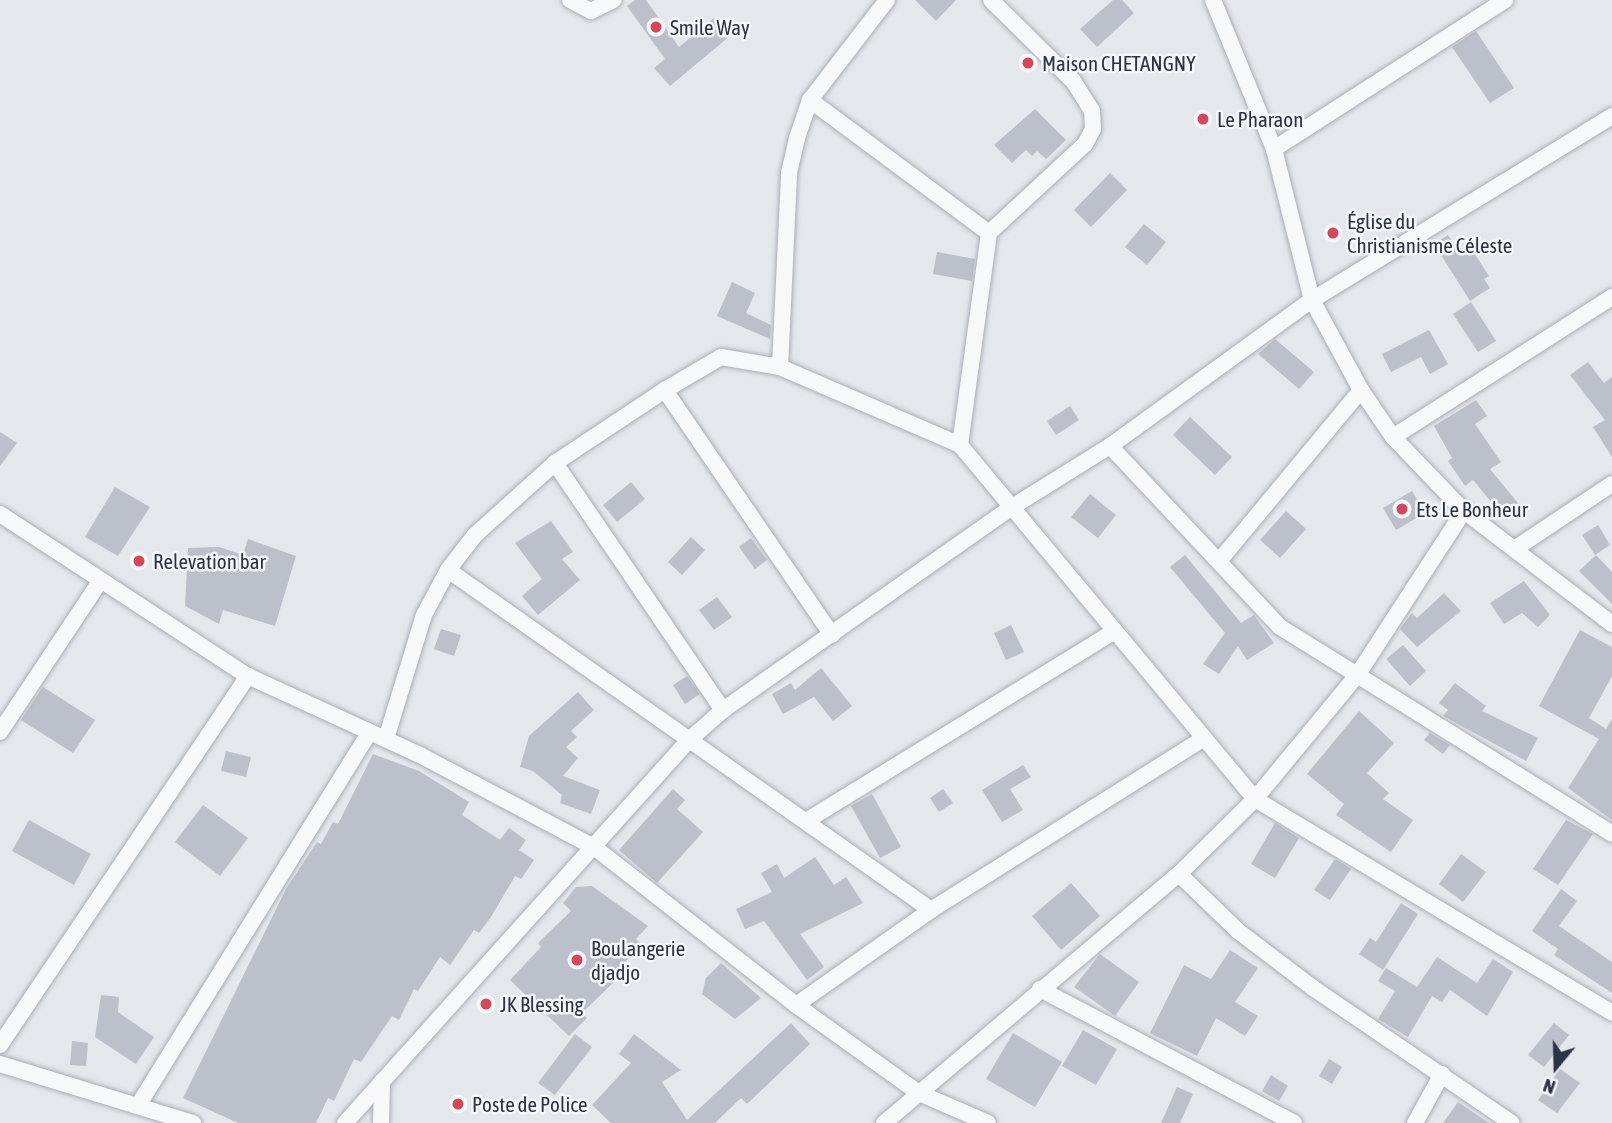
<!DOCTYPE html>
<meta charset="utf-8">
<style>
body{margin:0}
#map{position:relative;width:1612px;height:1123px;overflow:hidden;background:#e4e7ec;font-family:"Asap Condensed",sans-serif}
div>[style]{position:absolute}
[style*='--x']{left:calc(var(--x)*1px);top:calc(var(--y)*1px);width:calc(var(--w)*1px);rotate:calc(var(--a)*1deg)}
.building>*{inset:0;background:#bbc0ca}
.roads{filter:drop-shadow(0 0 2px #a9aeb7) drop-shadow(0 0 2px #a9aeb7)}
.minor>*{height:16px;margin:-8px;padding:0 8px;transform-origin:8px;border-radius:8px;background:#f7f8fa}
.dots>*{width:19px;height:19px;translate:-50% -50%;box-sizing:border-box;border:4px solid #f4f6f9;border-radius:50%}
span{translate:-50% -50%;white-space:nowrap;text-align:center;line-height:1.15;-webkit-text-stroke:5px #f4f6f9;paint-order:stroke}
.poi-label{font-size:21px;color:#2b3445}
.left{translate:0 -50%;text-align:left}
.north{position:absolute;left:1521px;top:1032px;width:70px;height:70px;-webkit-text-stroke:5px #f4f6f9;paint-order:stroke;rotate:199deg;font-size:19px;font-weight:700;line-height:28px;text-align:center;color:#2b3445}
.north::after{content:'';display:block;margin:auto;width:24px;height:32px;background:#2b3445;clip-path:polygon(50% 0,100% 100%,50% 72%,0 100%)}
</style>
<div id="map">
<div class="building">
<div style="clip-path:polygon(635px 0,646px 0,679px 47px,714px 18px,730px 36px,670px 86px,654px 68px,665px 59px,627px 6px)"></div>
<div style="clip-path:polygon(915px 0,956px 0,936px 21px)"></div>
<div style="clip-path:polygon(1113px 0,1122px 0,1134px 13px,1097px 47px,1080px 29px)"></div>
<div style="clip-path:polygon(1476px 31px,1514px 88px,1490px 103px,1452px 47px)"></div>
<div style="clip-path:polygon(1035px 109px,1066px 140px,1046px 159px,1037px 151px,1032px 156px,1026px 150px,1012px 163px,994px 145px)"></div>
<div style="clip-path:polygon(1110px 173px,1127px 190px,1091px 227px,1074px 210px)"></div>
<div style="clip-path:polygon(1144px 224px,1166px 242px,1147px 265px,1125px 247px)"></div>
<div style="clip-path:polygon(1448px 235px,1459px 251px,1469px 245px,1489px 276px,1484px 279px,1490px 288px,1470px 301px,1434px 244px)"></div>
<div style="clip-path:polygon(937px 252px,975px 259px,972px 281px,933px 274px)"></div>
<div style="clip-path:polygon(732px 282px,755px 293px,746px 313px,771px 325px,770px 339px,717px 316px)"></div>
<div style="clip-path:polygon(1471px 302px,1496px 341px,1478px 352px,1453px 314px)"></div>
<div style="clip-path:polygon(1429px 330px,1448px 364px,1430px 374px,1421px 357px,1391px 372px,1382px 354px)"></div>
<div style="clip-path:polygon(1275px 339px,1314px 372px,1299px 389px,1258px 354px)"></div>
<div style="clip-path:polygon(1588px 362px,1604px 383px,1612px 377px,1612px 457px,1593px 427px,1605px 420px,1570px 375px)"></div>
<div style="clip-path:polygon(1476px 400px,1487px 416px,1475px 424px,1501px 462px,1490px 469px,1522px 508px,1506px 520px,1473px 480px,1465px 486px,1448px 461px,1452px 458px,1434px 426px)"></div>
<div style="clip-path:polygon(1070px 406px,1079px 420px,1056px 435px,1047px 421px)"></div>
<div style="clip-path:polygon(1190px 417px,1232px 457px,1215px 475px,1173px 435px)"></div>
<div style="clip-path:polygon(0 432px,17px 443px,0 466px)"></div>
<div style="clip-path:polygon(631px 482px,645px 499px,617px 522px,603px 505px)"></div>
<div style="clip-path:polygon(115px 487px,150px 507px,118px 556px,85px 537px)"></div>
<div style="clip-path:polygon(1412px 491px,1425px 513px,1396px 530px,1383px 508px)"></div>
<div style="clip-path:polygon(1090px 494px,1116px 515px,1098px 538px,1071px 517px)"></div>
<div style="clip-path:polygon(1286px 511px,1306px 529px,1280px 558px,1260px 540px)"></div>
<div style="clip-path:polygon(551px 521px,573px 552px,562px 559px,580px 580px,538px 615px,522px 596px,542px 579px,515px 543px)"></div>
<div style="clip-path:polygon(1598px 525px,1610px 545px,1595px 555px,1582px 535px)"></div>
<div style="clip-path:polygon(691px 537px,705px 550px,682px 575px,668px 562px)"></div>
<div style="clip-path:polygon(751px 538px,767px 560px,755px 569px,739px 547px)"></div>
<div style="clip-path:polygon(248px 539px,296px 556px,275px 626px,223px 610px,219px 624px,185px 606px,188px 548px,219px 547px,243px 555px)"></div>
<div style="clip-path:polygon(1185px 555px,1241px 623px,1254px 615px,1274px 643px,1247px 660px,1238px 646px,1219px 674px,1203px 664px,1225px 633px,1170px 567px)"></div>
<div style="clip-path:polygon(1596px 555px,1612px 572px,1612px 604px,1579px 571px)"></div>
<div style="clip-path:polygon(1524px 581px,1550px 615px,1538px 627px,1522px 613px,1504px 624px,1490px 603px)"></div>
<div style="clip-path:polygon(1444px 593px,1461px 611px,1417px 647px,1400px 629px,1412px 613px,1417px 618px)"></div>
<div style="clip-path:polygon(717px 597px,732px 617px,714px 630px,699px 610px)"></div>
<div style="clip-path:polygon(1011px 625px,1024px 652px,1006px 660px,994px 633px)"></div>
<div style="clip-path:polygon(441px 629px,461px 635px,454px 656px,434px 649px)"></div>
<div style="clip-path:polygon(1580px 630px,1612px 647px,1612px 676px,1589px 718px,1606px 729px,1612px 719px,1612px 820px,1568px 788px,1599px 739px,1539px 706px)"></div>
<div style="clip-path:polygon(1403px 645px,1426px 671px,1410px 686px,1386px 659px)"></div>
<div style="clip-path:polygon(821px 668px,852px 706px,833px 721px,814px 697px,783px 714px,772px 694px,791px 683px,795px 690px)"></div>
<div style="clip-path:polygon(687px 676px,700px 694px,685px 704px,673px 685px)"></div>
<div style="clip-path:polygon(1455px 683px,1486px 706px,1482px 711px,1538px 738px,1526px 761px,1443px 716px,1448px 710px,1439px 703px)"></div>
<div style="clip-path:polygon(43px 687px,95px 720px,73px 753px,21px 720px)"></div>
<div style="clip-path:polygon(578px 692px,594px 710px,571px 731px,577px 737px,566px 747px,578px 758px,563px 776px,600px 790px,591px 814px,560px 803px,562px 795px,533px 771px,520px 767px,529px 736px)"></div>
<div style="clip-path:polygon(1359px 711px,1394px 743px,1367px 773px,1389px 793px,1383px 799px,1413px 820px,1391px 852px,1336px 815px,1344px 804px,1307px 774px)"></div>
<div style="clip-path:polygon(1430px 733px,1450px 745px,1443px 754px,1424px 740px)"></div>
<div style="clip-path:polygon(226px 751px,251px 757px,246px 777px,221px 771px)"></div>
<div style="clip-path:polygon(373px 754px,419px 771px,469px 802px,462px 815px,500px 840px,509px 828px,526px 840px,519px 850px,534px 860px,521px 879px,515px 876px,491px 917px,479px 933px,474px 930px,450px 965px,440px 957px,418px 991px,414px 989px,399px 1020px,392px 1016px,361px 1062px,354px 1059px,334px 1101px,328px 1098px,316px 1123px,238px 1123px,183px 1098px,286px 889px,317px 842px,321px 844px,333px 822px,338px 824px)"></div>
<div style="clip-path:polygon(1023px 765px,1031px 777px,1010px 789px,1023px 810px,1002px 822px,982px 790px)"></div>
<div style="clip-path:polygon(673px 789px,685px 800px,677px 809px,703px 832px,657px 883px,619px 850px)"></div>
<div style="clip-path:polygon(943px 789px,953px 803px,939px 812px,930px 798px)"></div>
<div style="clip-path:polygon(872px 794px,901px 847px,880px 858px,851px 806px)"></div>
<div style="clip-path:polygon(203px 805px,248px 838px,220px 876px,175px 842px)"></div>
<div style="clip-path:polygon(29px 820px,91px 854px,74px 885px,12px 851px)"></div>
<div style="clip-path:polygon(1566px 820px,1593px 834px,1558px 885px,1533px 869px)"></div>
<div style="clip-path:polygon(1275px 823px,1299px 838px,1275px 878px,1251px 864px)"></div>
<div style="clip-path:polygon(1461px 854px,1486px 872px,1463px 902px,1439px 884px)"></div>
<div style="clip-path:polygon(815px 857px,834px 885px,846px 877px,863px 903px,800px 934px,824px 967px,807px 980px,764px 921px,745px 929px,736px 909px,772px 892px,761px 873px,777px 864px,784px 878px)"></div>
<div style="clip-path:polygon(1335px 859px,1351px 869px,1330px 900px,1314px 890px)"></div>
<div style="clip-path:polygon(1071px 883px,1100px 916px,1061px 950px,1032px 916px)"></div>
<div style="clip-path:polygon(592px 886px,648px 926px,636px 939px,642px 945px,610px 977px,614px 982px,582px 1013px,587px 1018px,569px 1036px,510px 980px,541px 947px,538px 943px,571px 911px,563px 903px,576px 887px)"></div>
<div style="clip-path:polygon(1561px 889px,1577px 901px,1559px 926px,1612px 962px,1612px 993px,1554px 955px,1558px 949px,1532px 931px)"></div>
<div style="clip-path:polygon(1401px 903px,1418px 914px,1383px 970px,1359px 954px,1370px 938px,1376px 942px)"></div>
<div style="clip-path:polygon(1230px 950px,1258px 968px,1235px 1002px,1258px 1016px,1245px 1036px,1216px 1018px,1197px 1056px,1150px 1033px,1184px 965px,1211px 979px)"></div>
<div style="clip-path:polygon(1100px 954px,1139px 982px,1115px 1016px,1074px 987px)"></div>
<div style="clip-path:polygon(1437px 957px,1477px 983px,1493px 959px,1513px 972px,1487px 1016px,1450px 990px,1442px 1002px,1432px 996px,1408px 1037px,1378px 1019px,1395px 991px,1378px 981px,1386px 968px,1417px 987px)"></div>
<div style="clip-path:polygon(721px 963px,761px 998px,735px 1019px,702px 994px,706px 978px)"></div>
<div style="clip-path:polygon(101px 995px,119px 997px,118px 1012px,154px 1037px,136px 1064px,95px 1037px)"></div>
<div style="clip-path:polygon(791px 1023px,810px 1044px,747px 1104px,741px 1098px,715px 1123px,611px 1123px,592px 1105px,631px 1063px,619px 1054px,634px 1034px,681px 1070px,662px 1082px,687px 1120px)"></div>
<div style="clip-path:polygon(1554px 1023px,1569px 1035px,1544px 1067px,1528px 1055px)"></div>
<div style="clip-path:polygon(1083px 1030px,1117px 1049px,1096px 1085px,1062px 1066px)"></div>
<div style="clip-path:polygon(1013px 1033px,1062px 1062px,1035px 1107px,986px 1079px)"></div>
<div style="clip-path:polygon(575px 1034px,592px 1047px,555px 1095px,538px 1083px)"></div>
<div style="clip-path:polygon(72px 1041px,88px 1043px,86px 1066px,70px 1065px)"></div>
<div style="clip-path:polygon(1329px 1059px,1342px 1067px,1332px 1084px,1319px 1076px)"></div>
<div style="clip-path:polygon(1560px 1069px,1580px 1083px,1557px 1113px,1538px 1100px)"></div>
<div style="clip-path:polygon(1271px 1075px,1288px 1086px,1279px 1101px,1262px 1091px)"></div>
<div style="clip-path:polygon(1177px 1087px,1193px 1094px,1180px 1123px,1161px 1123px)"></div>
<div style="clip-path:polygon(1458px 1102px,1489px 1123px,1443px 1123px)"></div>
</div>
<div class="roads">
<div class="minor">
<div style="--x:570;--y:0;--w:24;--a:28"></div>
<div style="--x:591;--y:11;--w:25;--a:-26"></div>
<div style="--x:1213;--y:0;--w:161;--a:67.7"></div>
<div style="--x:1274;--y:149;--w:156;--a:75.9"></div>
<div style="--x:1312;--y:300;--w:102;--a:61.4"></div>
<div style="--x:1361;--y:390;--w:57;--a:55.8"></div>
<div style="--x:1393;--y:437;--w:103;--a:46.2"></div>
<div style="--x:1464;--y:511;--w:186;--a:37.4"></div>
<div style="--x:810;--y:100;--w:223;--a:36.6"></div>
<div style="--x:1274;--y:149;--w:275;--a:-32.8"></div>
<div style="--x:780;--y:367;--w:194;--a:-87.3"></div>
<div style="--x:789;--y:173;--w:36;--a:-77"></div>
<div style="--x:797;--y:138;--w:40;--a:-71.1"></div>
<div style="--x:810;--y:100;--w:126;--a:-52.4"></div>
<div style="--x:1393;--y:437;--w:260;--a:-32.6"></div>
<div style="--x:960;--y:445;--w:214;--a:-82.2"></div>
<div style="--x:989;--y:233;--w:131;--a:-42.8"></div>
<div style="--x:1085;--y:144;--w:17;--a:-62"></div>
<div style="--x:1093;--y:129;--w:18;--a:-93"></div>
<div style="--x:1092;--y:111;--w:36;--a:-122"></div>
<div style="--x:1073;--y:81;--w:115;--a:-135.4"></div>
<div style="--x:1110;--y:446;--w:248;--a:46.8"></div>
<div style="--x:1280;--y:627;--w:391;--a:31.9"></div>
<div style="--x:555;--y:463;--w:299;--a:55.8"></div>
<div style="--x:0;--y:514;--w:296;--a:33.2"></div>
<div style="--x:248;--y:676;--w:189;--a:24.7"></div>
<div style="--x:420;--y:755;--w:197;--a:27.9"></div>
<div style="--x:594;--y:847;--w:256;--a:38"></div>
<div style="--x:796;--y:1005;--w:151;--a:35.6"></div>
<div style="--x:919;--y:1093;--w:75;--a:23.5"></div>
<div style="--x:1516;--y:548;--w:115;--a:-33.7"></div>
<div style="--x:1220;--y:560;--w:221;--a:-50.3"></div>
<div style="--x:448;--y:570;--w:591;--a:35.14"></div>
<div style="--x:832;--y:635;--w:297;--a:-124.3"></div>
<div style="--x:665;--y:390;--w:65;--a:-30.5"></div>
<div style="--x:721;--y:357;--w:60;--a:9.6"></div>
<div style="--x:780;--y:367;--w:196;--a:23.4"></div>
<div style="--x:960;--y:445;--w:461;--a:50.2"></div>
<div style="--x:1255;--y:799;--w:416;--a:30.9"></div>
<div style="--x:0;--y:732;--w:182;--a:-56.4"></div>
<div style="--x:386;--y:739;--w:130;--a:-73"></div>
<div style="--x:424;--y:615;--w:51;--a:-61.9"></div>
<div style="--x:448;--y:570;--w:44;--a:-52.4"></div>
<div style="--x:475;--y:535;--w:108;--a:-42"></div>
<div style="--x:555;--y:463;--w:132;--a:-33.6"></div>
<div style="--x:806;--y:821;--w:361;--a:-31.6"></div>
<div style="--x:1179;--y:874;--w:82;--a:44"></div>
<div style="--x:1238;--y:931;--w:94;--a:37.2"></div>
<div style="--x:1313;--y:988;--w:240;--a:34.2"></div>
<div style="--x:1040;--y:989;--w:287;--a:27.8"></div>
<div style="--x:796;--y:1005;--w:165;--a:-35.1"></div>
<div style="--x:931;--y:910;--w:321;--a:-32.2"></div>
<div style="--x:0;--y:1045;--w:445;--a:-56.1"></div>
<div style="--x:0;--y:1064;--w:202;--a:17"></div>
<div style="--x:139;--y:1104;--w:438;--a:-58.2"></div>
<div style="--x:345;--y:1123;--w:513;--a:-48.08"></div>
<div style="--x:688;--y:741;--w:47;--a:-41.5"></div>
<div style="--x:723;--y:710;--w:353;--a:-35.1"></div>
<div style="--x:1012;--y:507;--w:115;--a:-31.9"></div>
<div style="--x:1110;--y:446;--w:249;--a:-35.9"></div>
<div style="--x:1312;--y:300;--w:352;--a:-31.5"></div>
<div style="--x:381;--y:1123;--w:42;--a:-88.6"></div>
<div style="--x:884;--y:1123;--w:386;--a:-40.2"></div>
<div style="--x:1179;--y:874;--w:107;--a:-44.6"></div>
<div style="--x:1255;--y:799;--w:162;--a:-50.5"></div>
<div style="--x:1358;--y:674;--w:194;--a:-57"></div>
<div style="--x:1415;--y:1123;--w:56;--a:-61.1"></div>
</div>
</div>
<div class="dots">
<div style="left:656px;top:27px;background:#d1495b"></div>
<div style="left:1028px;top:63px;background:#d1495b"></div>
<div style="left:1203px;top:119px;background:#d1495b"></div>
<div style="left:1333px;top:233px;background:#d1495b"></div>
<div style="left:1402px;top:509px;background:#d1495b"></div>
<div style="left:139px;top:561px;background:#d1495b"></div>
<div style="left:577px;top:960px;background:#d1495b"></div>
<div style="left:486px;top:1004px;background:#d1495b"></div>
<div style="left:458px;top:1104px;background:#d1495b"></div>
</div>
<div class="poi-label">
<span class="left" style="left:670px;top:27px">Smile Way</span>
<span class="left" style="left:1042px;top:63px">Maison CHETANGNY</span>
<span class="left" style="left:1217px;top:119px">Le Pharaon</span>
<span class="left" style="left:1347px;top:233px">Église du<br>Christianisme Céleste</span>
<span class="left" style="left:1416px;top:509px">Ets Le Bonheur</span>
<span class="left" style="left:153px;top:561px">Relevation bar</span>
<span class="left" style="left:591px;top:960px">Boulangerie<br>djadjo</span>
<span class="left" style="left:500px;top:1004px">JK Blessing</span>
<span class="left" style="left:472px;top:1104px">Poste de Police</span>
</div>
<div class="north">N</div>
</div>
